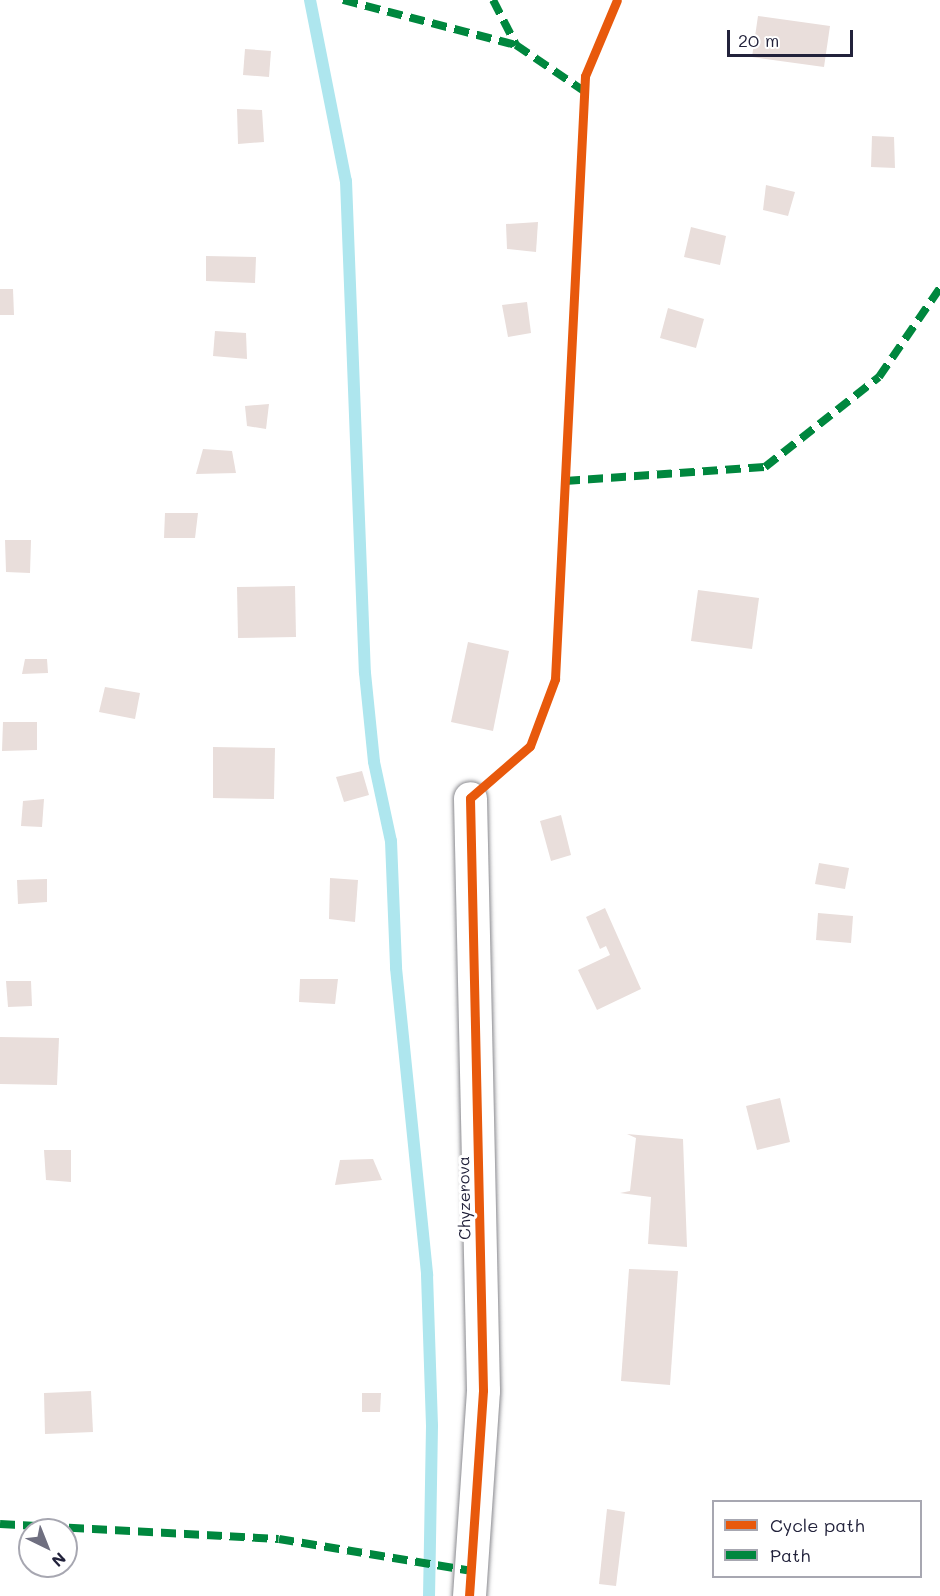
<!DOCTYPE html>
<style>
body{margin:0}
#map{position:relative;width:940px;height:1596px;overflow:hidden;background:#fff;font-family:Mali,sans-serif}
div>[style]{position:absolute}
[style*='--x']{left:calc(var(--x)*1px);top:calc(var(--y)*1px);width:calc(var(--w)*1px);rotate:calc(var(--a)*1deg)}
.stream>*{height:12px;margin:-6px;padding:0 6px;transform-origin:6px;border-radius:6px;background:#aee6ee}
.building>*{inset:0;background:#e9dedb}
.roads{filter:drop-shadow(0 0 2px #8a8a8f) drop-shadow(0 0 2px #8a8a8f)}
.street>*{height:33px;margin:-16.5px;padding:0 16.5px;transform-origin:16.5px;border-radius:16.5px;background:#fff}
.quiet>*{height:8px;margin-top:-4px;transform-origin:0;background:repeating-linear-gradient(90deg,#00873e 0 15px,transparent 0 23px)}
.cycleway>*{height:9px;margin:-4.5px;padding:0 4.5px;transform-origin:4.5px;border-radius:4.5px;background:#e8590c}
span{translate:-50% -50%;white-space:nowrap;text-align:center;line-height:1.15;-webkit-text-stroke:6px #fff;paint-order:stroke}
.street-label{font-size:16px;color:#22223b}
.legend{position:absolute;left:712px;top:1500px;width:210px;height:78px;box-sizing:border-box;background:#fff;border:2px solid #a7a7b1;margin:0;padding:8px 10px;list-style:none;font-size:18px;color:#22223b}
.legend li{display:flex;align-items:center;gap:12px;height:30px}
.legend b{width:30px;border:2px solid #a7a7b1}
.north{position:absolute;left:18px;top:1518px;width:60px;height:60px;box-sizing:border-box;background:#fff;border:2px solid #a7a7b1;border-radius:50%;rotate:137deg;font-size:16px;font-weight:700;line-height:24px;text-align:center;color:#22223b}
.north::after{content:'';display:block;margin:auto;width:21px;height:27px;background:#6f6f80;clip-path:polygon(50% 0,100% 100%,50% 72%,0 100%)}
.scale{position:absolute;left:727px;top:30px;width:126px;height:27px;box-sizing:border-box;border:3px solid #22223b;border-top:0;padding-left:8px;font-size:18px;line-height:21px;white-space:nowrap;color:#22223b;-webkit-text-stroke:4px #fff;paint-order:stroke}
</style>
<div id="map">
<div class="stream">
<div style="--x:310;--y:0;--w:185;--a:78.8"></div>
<div style="--x:346;--y:181;--w:492;--a:87.8"></div>
<div style="--x:365;--y:673;--w:89;--a:84.2"></div>
<div style="--x:374;--y:762;--w:81;--a:77.9"></div>
<div style="--x:391;--y:841;--w:127;--a:87.7"></div>
<div style="--x:396;--y:968;--w:309;--a:84.2"></div>
<div style="--x:427;--y:1275;--w:151;--a:88.1"></div>
<div style="--x:432;--y:1426;--w:170;--a:91"></div>
</div>
<div class="building">
<div style="clip-path:polygon(758px 16px,830px 26px,824px 67px,752px 57px)"></div>
<div style="clip-path:polygon(245px 49px,271px 51px,269px 77px,243px 75px)"></div>
<div style="clip-path:polygon(237px 109px,262px 110px,264px 142px,238px 144px)"></div>
<div style="clip-path:polygon(872px 136px,894px 137px,895px 168px,871px 167px)"></div>
<div style="clip-path:polygon(766px 185px,795px 192px,788px 216px,763px 210px)"></div>
<div style="clip-path:polygon(538px 222px,536px 252px,507px 249px,506px 224px)"></div>
<div style="clip-path:polygon(691px 227px,726px 236px,720px 265px,684px 257px)"></div>
<div style="clip-path:polygon(206px 256px,256px 257px,255px 283px,206px 281px)"></div>
<div style="clip-path:polygon(0 289px,13px 289px,14px 315px,0 315px)"></div>
<div style="clip-path:polygon(527px 302px,531px 333px,508px 337px,502px 305px)"></div>
<div style="clip-path:polygon(668px 308px,704px 319px,696px 348px,660px 338px)"></div>
<div style="clip-path:polygon(215px 331px,246px 333px,247px 359px,213px 356px)"></div>
<div style="clip-path:polygon(269px 404px,266px 429px,247px 426px,245px 406px)"></div>
<div style="clip-path:polygon(203px 449px,232px 451px,236px 473px,196px 474px)"></div>
<div style="clip-path:polygon(165px 513px,198px 513px,195px 538px,164px 538px)"></div>
<div style="clip-path:polygon(5px 540px,31px 540px,30px 573px,6px 572px)"></div>
<div style="clip-path:polygon(295px 586px,296px 637px,238px 638px,237px 587px)"></div>
<div style="clip-path:polygon(698px 590px,759px 598px,752px 649px,691px 641px)"></div>
<div style="clip-path:polygon(468px 642px,509px 651px,493px 731px,451px 722px)"></div>
<div style="clip-path:polygon(25px 659px,47px 659px,48px 673px,22px 674px)"></div>
<div style="clip-path:polygon(105px 687px,140px 693px,135px 719px,99px 712px)"></div>
<div style="clip-path:polygon(3px 722px,37px 722px,37px 750px,2px 751px)"></div>
<div style="clip-path:polygon(213px 747px,275px 748px,274px 799px,213px 798px)"></div>
<div style="clip-path:polygon(362px 771px,369px 795px,344px 802px,336px 777px)"></div>
<div style="clip-path:polygon(44px 799px,42px 827px,21px 826px,23px 801px)"></div>
<div style="clip-path:polygon(561px 815px,571px 855px,551px 861px,540px 821px)"></div>
<div style="clip-path:polygon(819px 863px,849px 868px,845px 889px,815px 884px)"></div>
<div style="clip-path:polygon(330px 878px,358px 880px,355px 922px,329px 919px)"></div>
<div style="clip-path:polygon(47px 879px,47px 902px,18px 904px,17px 880px)"></div>
<div style="clip-path:polygon(605px 908px,641px 989px,597px 1010px,578px 970px,610px 955px,606px 946px,600px 949px,586px 917px)"></div>
<div style="clip-path:polygon(818px 913px,853px 916px,851px 943px,816px 940px)"></div>
<div style="clip-path:polygon(300px 979px,338px 979px,335px 1004px,299px 1002px)"></div>
<div style="clip-path:polygon(6px 981px,31px 981px,32px 1006px,8px 1007px)"></div>
<div style="clip-path:polygon(0 1037px,59px 1038px,57px 1085px,0 1084px)"></div>
<div style="clip-path:polygon(780px 1098px,790px 1142px,757px 1150px,746px 1106px)"></div>
<div style="clip-path:polygon(627px 1134px,683px 1139px,687px 1247px,648px 1244px,651px 1197px,620px 1193px,630px 1191px,636px 1138px)"></div>
<div style="clip-path:polygon(44px 1150px,71px 1150px,71px 1182px,46px 1180px)"></div>
<div style="clip-path:polygon(373px 1159px,382px 1180px,335px 1185px,340px 1160px)"></div>
<div style="clip-path:polygon(629px 1269px,678px 1271px,670px 1385px,621px 1381px)"></div>
<div style="clip-path:polygon(91px 1391px,93px 1432px,45px 1434px,44px 1393px)"></div>
<div style="clip-path:polygon(362px 1393px,381px 1393px,380px 1412px,362px 1412px)"></div>
<div style="clip-path:polygon(607px 1509px,625px 1512px,616px 1586px,599px 1584px)"></div>
</div>
<div class="roads">
<div class="street">
<div style="--x:469;--y:1596;--w:206;--a:-86.1"></div>
<div style="--x:483;--y:1390;--w:592;--a:-91.26"></div>
</div>
</div>
<div class="quiet">
<div style="--x:343;--y:0;--w:179;--a:14.6"></div>
<div style="--x:493;--y:0;--w:51;--a:62.9"></div>
<div style="--x:516;--y:45;--w:82;--a:34.1"></div>
<div style="--x:565;--y:481;--w:200;--a:-4"></div>
<div style="--x:765;--y:467;--w:145;--a:-38.3"></div>
<div style="--x:879;--y:377;--w:108;--a:-55.6"></div>
<div style="--x:0;--y:1524;--w:279;--a:3.1"></div>
<div style="--x:279;--y:1539;--w:191;--a:9.4"></div>
</div>
<div class="cycleway">
<div style="--x:469;--y:1596;--w:206;--a:-86.1"></div>
<div style="--x:483;--y:1390;--w:592;--a:-91.26"></div>
<div style="--x:470;--y:798;--w:79;--a:-40.9"></div>
<div style="--x:530;--y:746;--w:72;--a:-69.5"></div>
<div style="--x:555;--y:679;--w:604;--a:-87.15"></div>
<div style="--x:585;--y:76;--w:82;--a:-67.2"></div>
</div>
<div class="street-label">
<span style="left:464px;top:1198px;rotate:-91deg">Chyzerova</span>
</div>
<ul class="legend">
<li><b style="height:8px;background:#e8590c"></b>Cycle path</li>
<li><b style="height:8px;background:#00873e"></b>Path</li>
</ul>
<div class="north">N</div>
<div class="scale">20 m</div>
</div>
